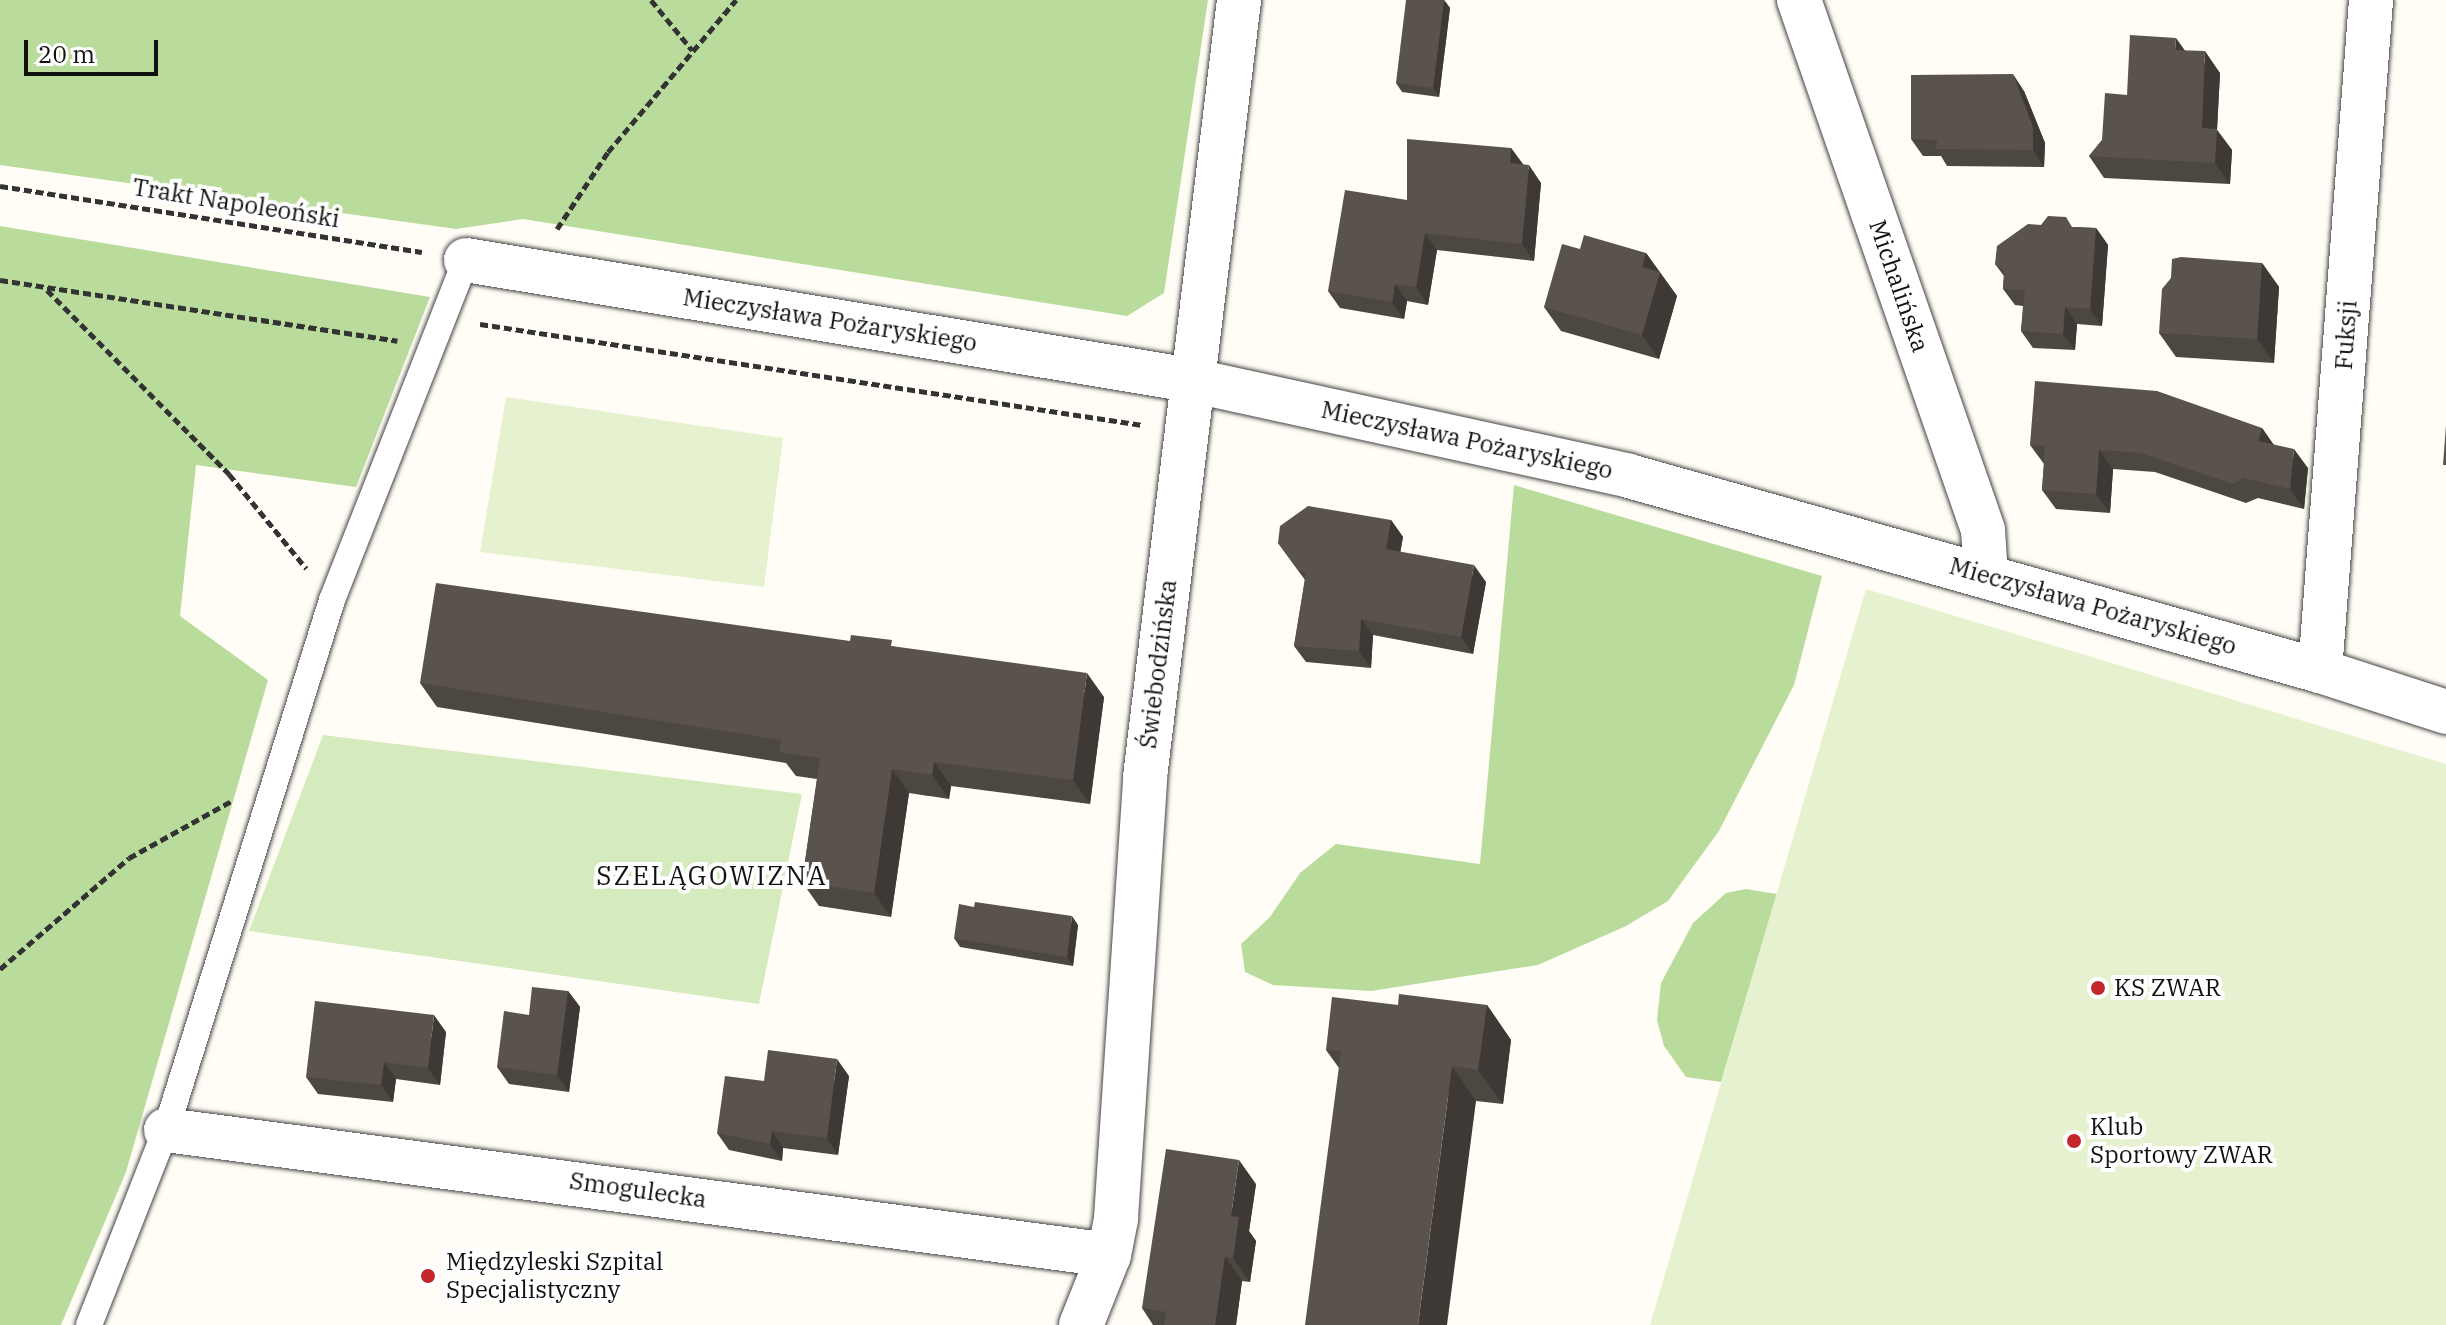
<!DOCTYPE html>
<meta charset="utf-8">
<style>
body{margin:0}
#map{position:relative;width:2446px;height:1325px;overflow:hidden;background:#fffdf5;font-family:"IBM Plex Serif",serif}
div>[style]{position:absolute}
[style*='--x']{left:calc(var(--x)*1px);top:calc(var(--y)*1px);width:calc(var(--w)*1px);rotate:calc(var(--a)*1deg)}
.green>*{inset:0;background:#d5ebbd}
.forest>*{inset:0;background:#b9dc9c}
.pitch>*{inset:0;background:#e6f2cf}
.path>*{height:5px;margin-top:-2.5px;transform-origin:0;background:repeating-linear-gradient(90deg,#333 0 8px,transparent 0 12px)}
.roads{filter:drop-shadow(0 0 2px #444) drop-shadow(0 0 2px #444)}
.lane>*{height:26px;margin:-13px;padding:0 13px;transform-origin:13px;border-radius:13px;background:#fff}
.street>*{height:44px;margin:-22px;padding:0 22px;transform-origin:22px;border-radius:22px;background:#fff}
.wall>*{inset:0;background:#4d4742}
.shaded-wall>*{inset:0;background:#3f3936}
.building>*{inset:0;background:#5a524d}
.dots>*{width:22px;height:22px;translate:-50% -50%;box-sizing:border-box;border:4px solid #fff;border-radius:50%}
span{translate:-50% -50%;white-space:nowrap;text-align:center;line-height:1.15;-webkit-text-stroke:8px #fff;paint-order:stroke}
.street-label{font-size:24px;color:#111}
.poi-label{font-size:24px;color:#111}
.left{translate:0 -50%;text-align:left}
.neighbourhood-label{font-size:26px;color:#111;letter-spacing:2px}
.scale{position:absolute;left:24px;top:40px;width:134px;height:36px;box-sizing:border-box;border:4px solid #111;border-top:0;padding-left:10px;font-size:24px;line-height:28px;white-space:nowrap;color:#111;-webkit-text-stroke:6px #fff;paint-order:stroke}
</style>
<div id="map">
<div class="green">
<div style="clip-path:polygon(323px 735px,802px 794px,759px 1004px,249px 931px)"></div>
</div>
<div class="forest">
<div style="clip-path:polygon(0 0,1208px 0,1164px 293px,1127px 316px,523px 219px,456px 229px,0 165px)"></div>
<div style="clip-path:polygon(0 226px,430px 297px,356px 487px,196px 465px,180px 616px,268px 680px,126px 1172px,61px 1325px,0 1325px)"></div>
<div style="clip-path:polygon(1514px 485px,1822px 576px,1794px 685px,1719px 831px,1668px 901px,1626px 926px,1538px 965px,1371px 991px,1273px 985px,1245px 972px,1241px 944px,1270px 917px,1300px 873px,1336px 844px,1480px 864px)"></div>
<div style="clip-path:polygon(1746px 889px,1777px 894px,1721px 1082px,1686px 1077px,1664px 1046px,1657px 1020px,1661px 983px,1693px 923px,1726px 893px)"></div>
</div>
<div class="pitch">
<div style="clip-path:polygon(506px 397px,783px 438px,764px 587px,480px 552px)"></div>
<div style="clip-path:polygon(1866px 589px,2446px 764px,2446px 1325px,1650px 1325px)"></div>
</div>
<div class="path">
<div style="--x:651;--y:0;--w:65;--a:50.6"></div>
<div style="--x:0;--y:186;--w:427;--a:8.9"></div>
<div style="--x:557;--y:229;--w:92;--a:-56.5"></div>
<div style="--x:608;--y:152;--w:199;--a:-49.9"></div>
<div style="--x:0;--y:280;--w:402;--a:8.7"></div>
<div style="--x:47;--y:290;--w:259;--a:45.3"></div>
<div style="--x:229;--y:474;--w:122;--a:50.7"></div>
<div style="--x:480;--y:324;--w:670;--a:8.67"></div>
<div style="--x:0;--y:969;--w:170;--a:-40.7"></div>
<div style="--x:129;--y:858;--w:119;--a:-29.1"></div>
</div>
<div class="roads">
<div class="lane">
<div style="--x:89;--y:1325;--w:210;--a:-68.5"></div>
<div style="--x:166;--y:1130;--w:555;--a:-72.61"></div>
<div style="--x:332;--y:600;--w:365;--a:-68.5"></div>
</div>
<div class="street">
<div style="--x:1799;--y:0;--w:561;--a:70.85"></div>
<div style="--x:1983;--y:530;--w:45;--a:86.2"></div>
<div style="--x:466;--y:260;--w:734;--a:9.41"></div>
<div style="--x:1190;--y:380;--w:449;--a:12.3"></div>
<div style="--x:1629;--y:476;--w:718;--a:15.76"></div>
<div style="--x:2320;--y:671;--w:133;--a:18"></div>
<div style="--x:2320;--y:671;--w:673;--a:-85.65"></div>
<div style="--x:166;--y:1130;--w:951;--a:7.55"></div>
<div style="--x:1081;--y:1325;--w:75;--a:-68.2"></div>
<div style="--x:1109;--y:1255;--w:38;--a:-79"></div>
<div style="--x:1116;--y:1218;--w:442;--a:-86.2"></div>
<div style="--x:1145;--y:777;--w:783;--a:-83.1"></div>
</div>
</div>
<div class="wall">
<div style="clip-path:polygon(1444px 0,1450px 8px,1439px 97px,1402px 92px,1396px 83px)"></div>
<div style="clip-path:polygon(2184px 50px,2220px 73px,2217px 130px,2232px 150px,2230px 184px,2104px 178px,2089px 156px,2102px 140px,2127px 95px)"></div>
<div style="clip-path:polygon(2024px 91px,2045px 143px,2044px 167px,1947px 166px,1941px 156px,1923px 156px,1911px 139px)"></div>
<div style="clip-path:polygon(1511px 148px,1523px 164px,1541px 183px,1534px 261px,1437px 250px,1428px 305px,1407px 301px,1404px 319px,1340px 308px,1328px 291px,1407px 200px)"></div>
<div style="clip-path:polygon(2074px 227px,2096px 228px,2108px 245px,2102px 326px,2077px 324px,2075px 350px,2033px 348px,2021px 331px,2023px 306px,2015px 305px,2003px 289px,2004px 276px,1995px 264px)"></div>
<div style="clip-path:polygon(1646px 253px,1677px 296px,1659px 359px,1561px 331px,1544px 307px)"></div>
<div style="clip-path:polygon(2262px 263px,2279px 287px,2274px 363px,2176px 357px,2159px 333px)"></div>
<div style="clip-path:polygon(2262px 428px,2273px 444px,2308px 468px,2304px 509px,2258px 498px,2246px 503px,2155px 472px,2113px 469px,2110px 513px,2056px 509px,2042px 490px,2044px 464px,2030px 445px)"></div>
<div style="clip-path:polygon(1391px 520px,1403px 537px,1400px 552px,1486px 582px,1473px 654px,1373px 635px,1371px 668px,1306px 662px,1294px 646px,1305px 580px,1278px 543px)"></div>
<div style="clip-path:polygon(850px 641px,897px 647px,1104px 697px,1090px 804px,951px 786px,949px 799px,909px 793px,891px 917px,819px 906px,802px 882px,817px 779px,796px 776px,786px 763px,437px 707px,420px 683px)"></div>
<div style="clip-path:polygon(1078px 925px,1073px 966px,960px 947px,954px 938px)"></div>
<div style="clip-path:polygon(568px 991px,580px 1007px,569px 1092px,509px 1084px,497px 1067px)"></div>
<div style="clip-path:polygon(1398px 1005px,1487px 1005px,1511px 1040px,1503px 1104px,1476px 1101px,1339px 1068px,1326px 1050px)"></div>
<div style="clip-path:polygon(446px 1032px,440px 1085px,396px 1079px,393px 1102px,318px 1094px,306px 1077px)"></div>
<div style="clip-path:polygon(849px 1076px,838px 1155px,783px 1148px,782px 1161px,729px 1150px,717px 1133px)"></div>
<div style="clip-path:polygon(1256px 1184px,1249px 1231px,1256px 1241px,1250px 1282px,1242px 1281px,1236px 1325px,1153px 1325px,1142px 1308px)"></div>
</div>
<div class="shaded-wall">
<div style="clip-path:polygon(1444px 0,1450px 8px,1439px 97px,1433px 88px)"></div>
<div style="clip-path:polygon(2176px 38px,2191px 59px,2175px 50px)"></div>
<div style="clip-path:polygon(2205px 51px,2220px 73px,2217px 130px,2232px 150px,2230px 184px,2215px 163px,2202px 128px)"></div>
<div style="clip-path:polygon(2013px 74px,2024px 91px,2045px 143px,2044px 167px,2033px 150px)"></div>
<div style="clip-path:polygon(1511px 148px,1524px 166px,1510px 163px)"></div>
<div style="clip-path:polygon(1529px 165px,1541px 183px,1534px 261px,1522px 244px)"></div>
<div style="clip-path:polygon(2096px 228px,2108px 245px,2102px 326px,2090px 309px)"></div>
<div style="clip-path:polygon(1425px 233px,1437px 250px,1428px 305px,1416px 287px)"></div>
<div style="clip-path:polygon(1646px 253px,1677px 296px,1659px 359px,1642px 335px,1642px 267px)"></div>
<div style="clip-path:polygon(2262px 263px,2279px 287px,2274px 363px,2257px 339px)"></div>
<div style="clip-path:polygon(1395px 284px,1407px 301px,1404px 319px,1392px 302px)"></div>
<div style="clip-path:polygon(2065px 307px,2077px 324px,2075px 350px,2063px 334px)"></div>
<div style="clip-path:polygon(2262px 428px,2276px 448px,2258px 441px)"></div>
<div style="clip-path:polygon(2294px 449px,2308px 468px,2304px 509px,2290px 489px)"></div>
<div style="clip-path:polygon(2099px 450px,2113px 469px,2110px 513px,2096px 494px)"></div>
<div style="clip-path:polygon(1391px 520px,1403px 537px,1398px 566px,1386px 549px)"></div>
<div style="clip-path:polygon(1474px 565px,1486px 582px,1473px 654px,1461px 637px)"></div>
<div style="clip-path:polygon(1361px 619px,1373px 635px,1371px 668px,1359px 651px)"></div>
<div style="clip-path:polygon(1087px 673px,1104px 697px,1090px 804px,1073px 780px)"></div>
<div style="clip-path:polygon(934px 762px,951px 786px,949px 799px,932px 775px)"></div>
<div style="clip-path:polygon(892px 769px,909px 793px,891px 917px,874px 893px)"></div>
<div style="clip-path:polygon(1072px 916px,1078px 925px,1073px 966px,1067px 957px)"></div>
<div style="clip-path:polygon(568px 991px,580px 1007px,569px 1092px,557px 1075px)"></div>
<div style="clip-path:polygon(1487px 1005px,1511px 1040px,1503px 1104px,1478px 1070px)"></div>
<div style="clip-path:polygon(434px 1015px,446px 1032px,440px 1085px,428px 1068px)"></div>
<div style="clip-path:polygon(837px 1059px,849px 1076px,838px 1155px,827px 1138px)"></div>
<div style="clip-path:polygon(384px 1062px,396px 1079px,393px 1102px,381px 1085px)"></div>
<div style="clip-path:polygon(1452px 1066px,1476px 1101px,1447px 1325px,1418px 1325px)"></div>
<div style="clip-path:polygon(772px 1131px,783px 1148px,782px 1161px,770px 1144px)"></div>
<div style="clip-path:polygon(1239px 1160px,1256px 1184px,1249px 1231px,1256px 1241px,1250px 1282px,1233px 1258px,1231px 1216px)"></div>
<div style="clip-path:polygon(1225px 1256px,1242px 1281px,1236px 1325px,1215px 1325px)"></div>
</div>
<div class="building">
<div style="clip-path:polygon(1406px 0,1444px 0,1433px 88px,1396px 83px)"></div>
<div style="clip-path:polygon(2130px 35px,2176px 38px,2175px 50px,2205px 51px,2202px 128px,2217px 129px,2215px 163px,2089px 156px,2102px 140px,2105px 93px,2127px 95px)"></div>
<div style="clip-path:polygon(2013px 74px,2033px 127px,2033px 150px,1936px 149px,1937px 140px,1911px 139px,1911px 75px)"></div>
<div style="clip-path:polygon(1407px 139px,1511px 148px,1510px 163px,1529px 165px,1522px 244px,1425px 233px,1416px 287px,1395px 284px,1392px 302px,1328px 291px,1345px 190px,1407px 200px)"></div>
<div style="clip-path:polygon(2048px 216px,2066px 217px,2072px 227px,2096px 228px,2090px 309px,2065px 307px,2063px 334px,2021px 331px,2025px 290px,2003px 289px,2004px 271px,1995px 264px,1997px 246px,2028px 224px,2041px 225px)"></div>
<div style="clip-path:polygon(1584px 235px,1646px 253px,1642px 267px,1660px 272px,1642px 335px,1544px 307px,1562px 244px,1580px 249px)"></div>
<div style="clip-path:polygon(2181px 257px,2262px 263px,2257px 339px,2159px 333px,2162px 289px,2171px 278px,2172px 259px)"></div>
<div style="clip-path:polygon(2035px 381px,2157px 391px,2262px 428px,2258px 441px,2294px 449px,2290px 489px,2244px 478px,2233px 484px,2141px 453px,2099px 450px,2096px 494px,2042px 490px,2045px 446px,2030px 445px)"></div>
<div style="clip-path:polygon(2446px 425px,2446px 465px,2443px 465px)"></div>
<div style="clip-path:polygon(1308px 506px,1391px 520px,1386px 549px,1474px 565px,1461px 637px,1361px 619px,1359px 651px,1294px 646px,1306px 572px,1298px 570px,1278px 543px,1280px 526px)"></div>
<div style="clip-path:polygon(436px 583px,850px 641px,851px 635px,892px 640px,891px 646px,1087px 673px,1073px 780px,934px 762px,932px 775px,892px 769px,874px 893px,802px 882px,820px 758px,779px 752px,781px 740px,420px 683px)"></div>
<div style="clip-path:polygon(975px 902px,1072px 916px,1067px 957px,954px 938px,959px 904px,974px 907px)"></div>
<div style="clip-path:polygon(532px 987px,568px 991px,557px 1075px,497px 1067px,504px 1011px,529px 1015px)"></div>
<div style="clip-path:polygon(1399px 994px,1487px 1005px,1478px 1070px,1452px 1066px,1418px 1325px,1305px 1325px,1341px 1051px,1326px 1050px,1332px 997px,1398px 1005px)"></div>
<div style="clip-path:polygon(315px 1001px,434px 1015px,428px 1068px,384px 1062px,381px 1085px,306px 1077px)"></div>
<div style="clip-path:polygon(768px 1050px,837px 1059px,827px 1138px,772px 1131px,770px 1144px,717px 1133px,725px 1076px,764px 1081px)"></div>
<div style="clip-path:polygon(1166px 1149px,1239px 1160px,1231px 1216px,1239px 1217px,1233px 1258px,1225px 1256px,1215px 1325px,1164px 1325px,1166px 1312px,1142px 1308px)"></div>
</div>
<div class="dots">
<div style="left:2098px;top:988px;background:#c4262e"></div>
<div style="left:2074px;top:1141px;background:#c4262e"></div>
<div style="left:428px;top:1276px;background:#c4262e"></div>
</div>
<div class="street-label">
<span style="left:236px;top:203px;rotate:9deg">Trakt Napoleoński</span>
<span style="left:1899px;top:286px;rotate:71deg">Michalińska</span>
<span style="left:830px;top:320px;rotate:9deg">Mieczysława Pożaryskiego</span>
<span style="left:2346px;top:335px;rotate:-86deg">Fuksji</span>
<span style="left:1467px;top:440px;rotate:12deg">Mieczysława Pożaryskiego</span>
<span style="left:2093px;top:606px;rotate:16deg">Mieczysława Pożaryskiego</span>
<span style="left:1158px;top:664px;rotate:-83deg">Świebodzińska</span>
<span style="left:638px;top:1190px;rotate:8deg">Smogulecka</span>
</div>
<div class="poi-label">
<span class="left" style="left:2114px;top:988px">KS ZWAR</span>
<span class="left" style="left:2090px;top:1141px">Klub<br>Sportowy ZWAR</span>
<span class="left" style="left:446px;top:1276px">Międzyleski Szpital<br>Specjalistyczny</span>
</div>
<div class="neighbourhood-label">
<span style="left:712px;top:876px">SZELĄGOWIZNA</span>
</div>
<div class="scale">20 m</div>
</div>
